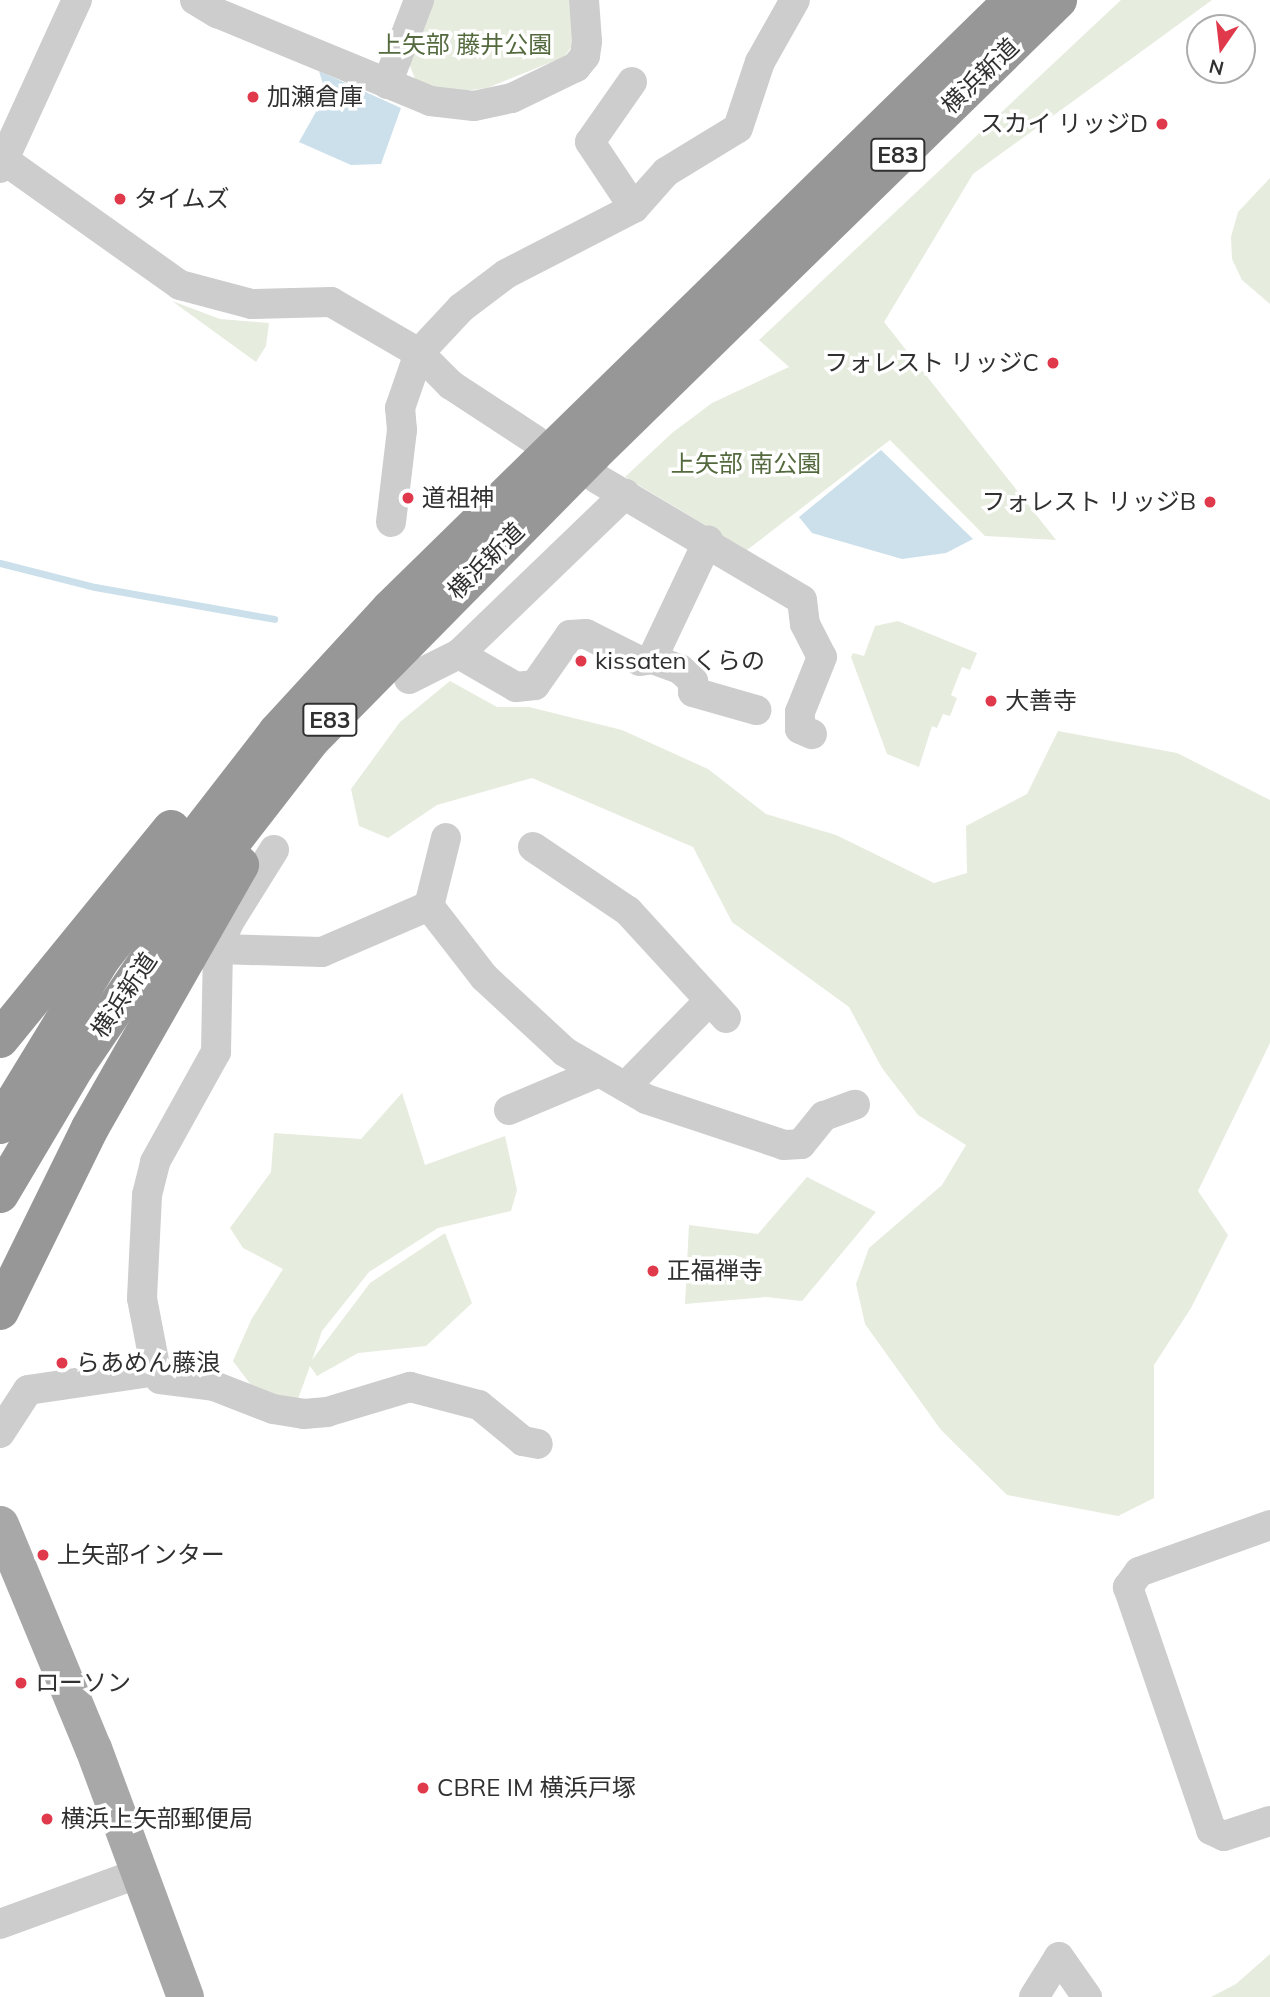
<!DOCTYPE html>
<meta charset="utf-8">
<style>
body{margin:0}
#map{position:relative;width:1270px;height:1997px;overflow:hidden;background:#fff;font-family:Mulish,"Noto Sans JP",sans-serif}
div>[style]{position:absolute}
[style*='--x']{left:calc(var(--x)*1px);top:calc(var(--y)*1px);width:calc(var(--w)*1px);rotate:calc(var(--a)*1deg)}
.green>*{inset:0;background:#e6ecde}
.water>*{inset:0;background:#cbe0eb}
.stream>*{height:7px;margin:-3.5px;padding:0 3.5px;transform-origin:3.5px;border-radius:3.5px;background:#cbe0eb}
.minor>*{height:30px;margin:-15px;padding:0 15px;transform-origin:15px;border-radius:15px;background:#cdcdcd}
.major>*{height:37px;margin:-18.5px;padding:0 18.5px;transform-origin:18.5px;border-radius:18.5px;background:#a8a8a8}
.highway>*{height:38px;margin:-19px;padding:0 19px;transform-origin:19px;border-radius:19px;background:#979797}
.dots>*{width:19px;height:19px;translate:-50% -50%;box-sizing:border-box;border:4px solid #fff;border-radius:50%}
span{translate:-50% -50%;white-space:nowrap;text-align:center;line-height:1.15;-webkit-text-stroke:7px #fff;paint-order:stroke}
.shield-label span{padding:2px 5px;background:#fff;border:2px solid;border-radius:5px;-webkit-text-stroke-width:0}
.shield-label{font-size:23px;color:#303030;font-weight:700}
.park-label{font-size:24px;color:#546a3e}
.street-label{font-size:24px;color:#303030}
.poi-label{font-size:24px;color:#303030}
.left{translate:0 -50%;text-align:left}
.right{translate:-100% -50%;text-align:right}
.north{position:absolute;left:1186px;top:14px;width:70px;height:70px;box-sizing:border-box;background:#fff;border:2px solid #acacac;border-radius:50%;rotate:194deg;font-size:19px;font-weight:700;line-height:28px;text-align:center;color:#303030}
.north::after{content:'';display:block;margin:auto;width:24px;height:32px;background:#df394b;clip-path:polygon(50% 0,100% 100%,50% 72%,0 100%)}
</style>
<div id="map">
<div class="green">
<div style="clip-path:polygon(434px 0,569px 0,573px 45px,564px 57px,487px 88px,455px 92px,416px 82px,409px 63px)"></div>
<div style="clip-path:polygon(1121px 0,1212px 0,973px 174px,884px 322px,1056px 540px,985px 536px,890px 440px,747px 550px,625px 477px,672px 433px,712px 403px,789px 367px,759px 340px)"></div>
<div style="clip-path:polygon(1270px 178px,1270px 304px,1242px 280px,1232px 259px,1231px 237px,1238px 212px)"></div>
<div style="clip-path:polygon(172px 301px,220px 319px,269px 323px,266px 346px,256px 362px)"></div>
<div style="clip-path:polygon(898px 621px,977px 653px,970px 670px,962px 667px,951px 695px,957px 698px,950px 716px,943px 714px,937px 728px,932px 726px,919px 767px,887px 754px,851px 657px,853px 653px,864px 656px,875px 626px)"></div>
<div style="clip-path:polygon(450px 681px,497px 707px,529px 707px,622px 730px,708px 769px,766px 814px,836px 835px,934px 883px,967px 873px,966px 826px,1027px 794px,1058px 731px,1177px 753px,1270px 800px,1270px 1043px,1198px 1191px,1228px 1235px,1191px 1308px,1154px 1365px,1154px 1498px,1118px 1516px,1007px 1495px,941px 1430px,865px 1324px,856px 1284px,869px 1248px,942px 1185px,966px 1145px,918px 1115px,882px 1068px,849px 1007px,732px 922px,693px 847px,532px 778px,437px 805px,388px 838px,359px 826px,351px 789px,400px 722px)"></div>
<div style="clip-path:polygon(402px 1093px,425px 1165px,505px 1136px,517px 1190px,511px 1211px,438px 1228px,369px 1272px,322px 1331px,312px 1360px,370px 1283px,445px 1233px,472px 1303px,426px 1346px,358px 1353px,317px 1376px,310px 1366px,298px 1399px,257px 1393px,233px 1361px,251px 1320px,283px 1269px,243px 1248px,230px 1228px,271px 1172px,274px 1133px,361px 1139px)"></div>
<div style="clip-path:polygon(807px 1177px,876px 1212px,802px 1301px,766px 1297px,685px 1304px,689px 1225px,758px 1234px)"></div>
<div style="clip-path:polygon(1270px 1954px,1270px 1997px,1211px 1997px,1236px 1984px)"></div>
</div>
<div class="water">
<div style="clip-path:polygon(319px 71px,401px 108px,381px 164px,351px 165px,299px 142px,326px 94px)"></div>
<div style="clip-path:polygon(881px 450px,973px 539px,946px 553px,902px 559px,812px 533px,799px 517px)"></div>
</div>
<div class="stream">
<div style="--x:0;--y:563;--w:98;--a:14.2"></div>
<div style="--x:95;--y:587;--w:182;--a:10.1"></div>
</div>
<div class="minor">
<div style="--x:195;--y:0;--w:26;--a:31"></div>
<div style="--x:217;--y:13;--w:230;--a:22.4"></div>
<div style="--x:430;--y:101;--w:44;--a:6.5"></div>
<div style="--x:474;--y:106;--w:39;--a:-12"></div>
<div style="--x:512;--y:98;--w:71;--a:-25.8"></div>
<div style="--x:576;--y:67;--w:14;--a:-51"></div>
<div style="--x:585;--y:56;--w:15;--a:-82"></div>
<div style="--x:587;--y:41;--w:41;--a:-94.2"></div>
<div style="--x:632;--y:82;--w:73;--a:125"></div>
<div style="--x:590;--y:142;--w:79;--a:56.3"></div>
<div style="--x:387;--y:84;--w:90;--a:-69.1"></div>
<div style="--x:4;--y:160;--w:216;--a:35.4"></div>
<div style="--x:180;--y:285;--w:74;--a:14.8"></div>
<div style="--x:252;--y:304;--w:79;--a:-1.5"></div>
<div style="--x:331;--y:302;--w:102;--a:30.1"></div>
<div style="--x:419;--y:353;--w:45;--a:45"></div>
<div style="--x:451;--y:385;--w:100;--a:33.2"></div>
<div style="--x:0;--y:168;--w:185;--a:-65.4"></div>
<div style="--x:596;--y:478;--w:239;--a:30.6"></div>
<div style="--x:802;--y:600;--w:24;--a:83"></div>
<div style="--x:805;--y:624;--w:37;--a:63"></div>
<div style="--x:822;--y:657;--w:59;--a:111.8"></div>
<div style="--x:800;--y:712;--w:17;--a:90"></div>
<div style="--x:800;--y:729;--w:13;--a:23"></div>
<div style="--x:391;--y:522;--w:93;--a:-83.2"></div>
<div style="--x:402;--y:430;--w:22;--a:-95"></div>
<div style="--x:400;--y:408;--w:58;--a:-70.9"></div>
<div style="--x:419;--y:353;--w:62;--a:-47"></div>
<div style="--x:461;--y:308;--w:56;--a:-37.1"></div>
<div style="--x:506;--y:274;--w:144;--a:-27.3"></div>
<div style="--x:634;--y:208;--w:48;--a:-48.4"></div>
<div style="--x:666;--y:172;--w:84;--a:-31.4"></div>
<div style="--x:738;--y:128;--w:70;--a:-71.6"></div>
<div style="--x:760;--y:62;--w:71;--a:-60.6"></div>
<div style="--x:459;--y:654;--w:66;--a:30.1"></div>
<div style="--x:516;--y:687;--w:19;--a:-6"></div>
<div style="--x:535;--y:685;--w:61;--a:-55"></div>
<div style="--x:570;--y:635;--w:16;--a:-4"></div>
<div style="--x:586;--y:634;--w:60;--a:26.6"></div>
<div style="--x:640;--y:661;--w:12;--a:-9"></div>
<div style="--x:652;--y:659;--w:30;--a:20"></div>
<div style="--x:680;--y:669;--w:18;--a:43"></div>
<div style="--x:693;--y:681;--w:11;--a:90"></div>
<div style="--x:693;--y:692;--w:66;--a:15.9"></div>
<div style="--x:652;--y:659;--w:131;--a:-64.6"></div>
<div style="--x:409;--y:679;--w:56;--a:-26.6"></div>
<div style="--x:459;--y:654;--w:231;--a:-43.9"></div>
<div style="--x:533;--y:847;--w:115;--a:34"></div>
<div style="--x:628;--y:911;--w:145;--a:47.5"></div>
<div style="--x:429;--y:906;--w:70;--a:-76"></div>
<div style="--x:218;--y:949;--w:29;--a:-68"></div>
<div style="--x:229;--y:922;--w:85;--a:-58"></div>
<div style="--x:628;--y:1084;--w:117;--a:-45.7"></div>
<div style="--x:509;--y:1110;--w:95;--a:-22.8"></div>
<div style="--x:156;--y:1371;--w:74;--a:-100.9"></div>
<div style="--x:142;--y:1298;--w:103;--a:-87.2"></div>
<div style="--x:147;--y:1195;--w:34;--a:-76"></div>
<div style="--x:155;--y:1162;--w:126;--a:-61"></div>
<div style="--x:216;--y:1052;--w:103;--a:-88.9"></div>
<div style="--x:218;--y:949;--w:104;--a:1.7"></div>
<div style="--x:322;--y:952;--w:116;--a:-23.3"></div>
<div style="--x:429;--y:906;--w:90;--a:52.2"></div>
<div style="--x:484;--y:977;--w:110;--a:42.8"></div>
<div style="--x:565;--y:1052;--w:94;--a:30.1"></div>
<div style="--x:646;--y:1099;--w:145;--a:18.4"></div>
<div style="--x:784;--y:1145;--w:17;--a:-3"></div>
<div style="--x:801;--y:1144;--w:36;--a:-51"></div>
<div style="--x:824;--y:1116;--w:33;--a:-20"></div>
<div style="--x:0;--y:1433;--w:51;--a:-56.9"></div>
<div style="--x:28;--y:1390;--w:129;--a:-8.4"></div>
<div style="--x:156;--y:1371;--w:9;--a:63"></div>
<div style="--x:160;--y:1379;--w:54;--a:7.4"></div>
<div style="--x:214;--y:1386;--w:63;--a:21.3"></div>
<div style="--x:273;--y:1409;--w:31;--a:9"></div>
<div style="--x:304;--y:1414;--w:23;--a:-5"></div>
<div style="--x:327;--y:1412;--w:87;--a:-16.8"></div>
<div style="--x:410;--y:1387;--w:71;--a:14.6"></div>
<div style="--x:479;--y:1405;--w:57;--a:39.3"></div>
<div style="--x:523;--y:1441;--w:15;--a:11"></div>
<div style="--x:1270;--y:1525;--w:139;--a:160.3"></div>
<div style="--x:1139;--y:1572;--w:19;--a:126"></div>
<div style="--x:1128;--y:1587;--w:257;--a:71.1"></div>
<div style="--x:1211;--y:1830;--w:14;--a:25"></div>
<div style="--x:1224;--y:1836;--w:48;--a:-18.1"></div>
<div style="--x:0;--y:1924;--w:146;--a:-20.1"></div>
<div style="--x:1034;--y:1997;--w:47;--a:-58"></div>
<div style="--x:1059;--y:1957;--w:49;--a:55"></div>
</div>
<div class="major">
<div style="--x:0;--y:1524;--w:243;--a:67.5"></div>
<div style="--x:93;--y:1748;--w:265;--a:69.7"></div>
</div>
<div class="highway">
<div style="--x:0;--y:1039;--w:271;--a:-50.8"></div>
<div style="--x:0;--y:1125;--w:196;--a:-58.6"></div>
<div style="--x:102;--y:958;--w:286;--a:-52.2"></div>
<div style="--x:277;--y:732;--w:167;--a:-47.4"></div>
<div style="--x:390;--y:609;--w:871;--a:-44.35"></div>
<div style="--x:0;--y:1194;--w:149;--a:-59.3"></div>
<div style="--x:76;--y:1066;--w:227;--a:-55.8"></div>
<div style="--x:204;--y:878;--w:176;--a:-52.2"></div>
<div style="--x:312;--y:739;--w:400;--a:-45.4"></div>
<div style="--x:593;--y:454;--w:650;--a:-44.31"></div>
<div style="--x:0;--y:1311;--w:204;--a:-63.8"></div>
<div style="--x:90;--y:1128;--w:303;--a:-60.3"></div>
</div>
<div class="dots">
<div style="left:253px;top:97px;background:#df394b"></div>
<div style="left:1162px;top:124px;background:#df394b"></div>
<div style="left:120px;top:199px;background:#df394b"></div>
<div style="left:1053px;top:363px;background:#df394b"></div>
<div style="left:408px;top:498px;background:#df394b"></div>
<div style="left:1210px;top:502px;background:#df394b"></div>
<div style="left:581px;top:661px;background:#df394b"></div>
<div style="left:991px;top:701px;background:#df394b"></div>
<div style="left:653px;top:1271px;background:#df394b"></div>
<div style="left:62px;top:1363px;background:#df394b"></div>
<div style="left:43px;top:1555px;background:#df394b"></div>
<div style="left:21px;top:1683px;background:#df394b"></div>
<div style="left:423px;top:1788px;background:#df394b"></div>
<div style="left:47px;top:1819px;background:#df394b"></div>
</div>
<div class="shield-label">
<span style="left:898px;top:155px">E83</span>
<span style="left:330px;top:720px">E83</span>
</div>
<div class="park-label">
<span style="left:465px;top:45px">上矢部 藤井公園</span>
<span style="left:746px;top:464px">上矢部 南公園</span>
</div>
<div class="street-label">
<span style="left:980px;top:76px;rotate:-44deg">横浜新道</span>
<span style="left:486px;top:561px;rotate:-45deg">横浜新道</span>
<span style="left:124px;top:995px;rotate:-56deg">横浜新道</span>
</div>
<div class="poi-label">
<span class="left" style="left:267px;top:97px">加瀬倉庫</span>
<span class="right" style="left:1148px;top:124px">スカイ リッジD</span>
<span class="left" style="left:134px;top:199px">タイムズ</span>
<span class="right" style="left:1039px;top:363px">フォレスト リッジC</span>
<span class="left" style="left:422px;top:498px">道祖神</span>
<span class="right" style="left:1196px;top:502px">フォレスト リッジB</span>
<span class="left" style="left:595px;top:661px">kissaten くらの</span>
<span class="left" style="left:1005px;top:701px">大善寺</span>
<span class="left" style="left:667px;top:1271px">正福禅寺</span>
<span class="left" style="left:76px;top:1363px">らあめん藤浪</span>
<span class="left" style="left:57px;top:1555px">上矢部インター</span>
<span class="left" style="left:35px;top:1683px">ローソン</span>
<span class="left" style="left:437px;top:1788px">CBRE IM 横浜戸塚</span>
<span class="left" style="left:61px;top:1819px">横浜上矢部郵便局</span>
</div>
<div class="north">N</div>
</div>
